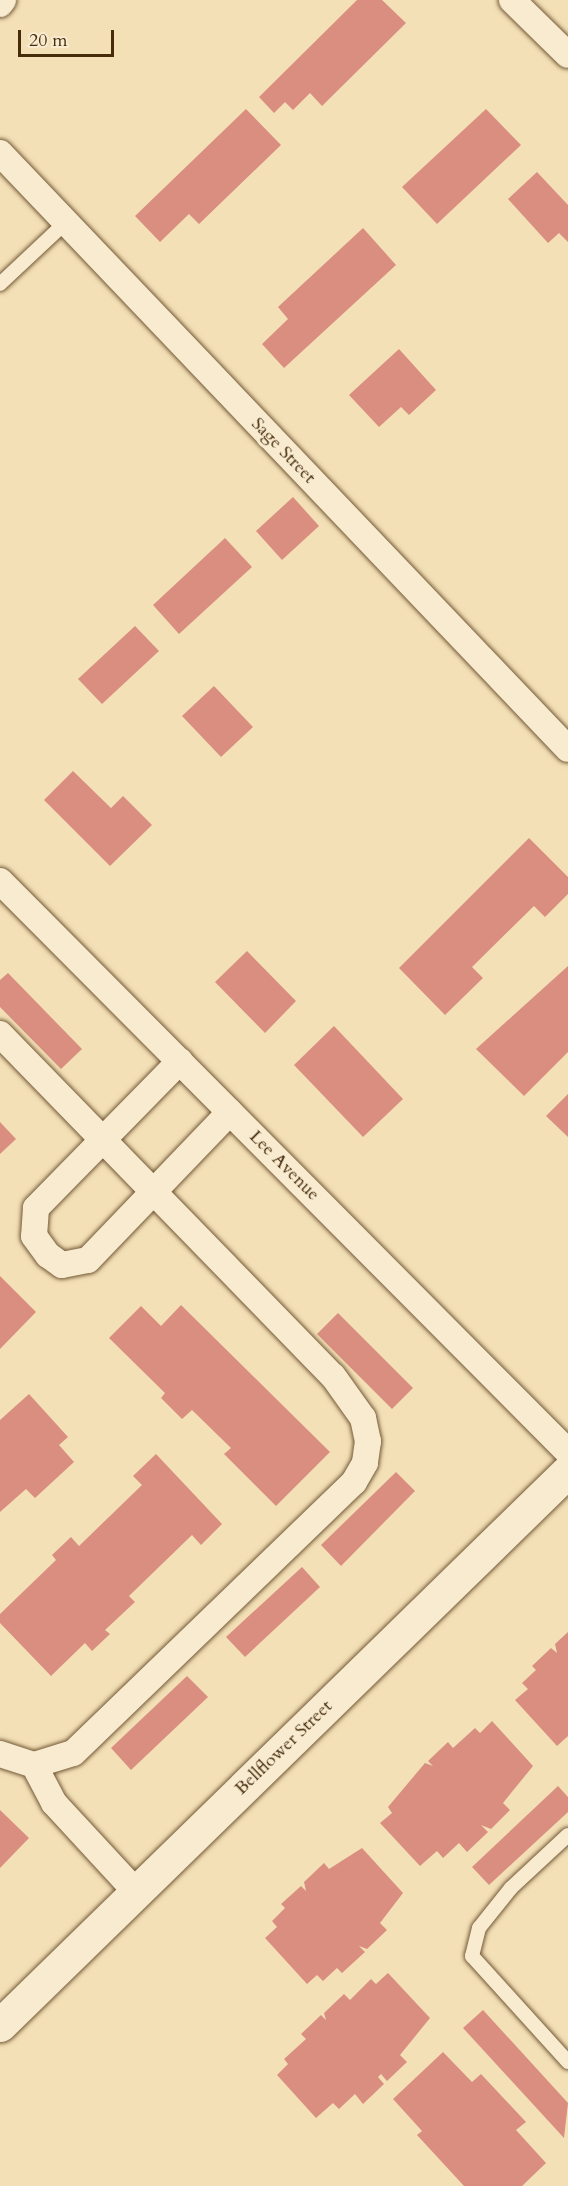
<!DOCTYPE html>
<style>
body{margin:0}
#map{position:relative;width:568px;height:2186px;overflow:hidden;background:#f4e0b7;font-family:Cardo,serif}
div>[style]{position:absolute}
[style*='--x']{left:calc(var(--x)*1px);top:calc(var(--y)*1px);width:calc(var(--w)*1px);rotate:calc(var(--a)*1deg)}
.building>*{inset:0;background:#d98e80}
.roads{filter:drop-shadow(0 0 2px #725936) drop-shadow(0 0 2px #725936)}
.lane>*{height:14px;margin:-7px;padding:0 7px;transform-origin:7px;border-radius:7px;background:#f8ebd0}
.street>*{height:26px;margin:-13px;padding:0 13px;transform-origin:13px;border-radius:13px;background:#f8ebd0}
.secondary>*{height:33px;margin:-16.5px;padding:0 16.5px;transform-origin:16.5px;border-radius:16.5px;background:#f8ebd0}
span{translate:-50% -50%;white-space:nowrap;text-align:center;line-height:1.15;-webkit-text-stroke:6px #f8ebd0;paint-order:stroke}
.street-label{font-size:18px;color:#462c0b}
.scale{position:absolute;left:18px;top:30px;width:96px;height:27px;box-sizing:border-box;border:3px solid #462c0b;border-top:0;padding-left:8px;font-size:18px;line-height:21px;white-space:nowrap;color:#462c0b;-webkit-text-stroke:4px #f8ebd0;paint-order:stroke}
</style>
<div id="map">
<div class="building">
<div style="clip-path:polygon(357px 0,382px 0,406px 23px,322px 106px,310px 93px,293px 110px,285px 102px,274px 113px,259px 97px)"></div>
<div style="clip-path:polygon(246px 109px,281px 145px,199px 224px,189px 214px,160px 242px,135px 216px)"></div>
<div style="clip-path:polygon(486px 109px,521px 145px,437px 224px,402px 187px)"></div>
<div style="clip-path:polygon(537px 172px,568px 205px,568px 242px,559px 233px,548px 243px,508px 199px)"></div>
<div style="clip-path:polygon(363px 228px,396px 265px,284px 368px,262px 344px,288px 319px,278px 307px)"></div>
<div style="clip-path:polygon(399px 349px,436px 390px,409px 415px,401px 407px,379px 427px,349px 395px)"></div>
<div style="clip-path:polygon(293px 497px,319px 526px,282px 560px,256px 531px)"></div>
<div style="clip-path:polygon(225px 538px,252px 567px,179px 634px,153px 605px)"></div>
<div style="clip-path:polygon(135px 626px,159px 651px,102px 704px,78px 679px)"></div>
<div style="clip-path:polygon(214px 686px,253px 727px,221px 757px,182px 716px)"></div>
<div style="clip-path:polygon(73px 771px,111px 808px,123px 796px,152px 825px,110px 866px,44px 800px)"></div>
<div style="clip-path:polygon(529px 838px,568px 877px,568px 894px,545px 917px,534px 906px,472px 967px,483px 978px,445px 1015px,399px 968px)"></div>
<div style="clip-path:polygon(247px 951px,296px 1001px,265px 1033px,215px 982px)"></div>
<div style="clip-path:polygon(568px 966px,568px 1052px,524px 1096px,476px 1049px)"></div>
<div style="clip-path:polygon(8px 973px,82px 1049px,61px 1069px,0 1007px,0 980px)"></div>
<div style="clip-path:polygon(334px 1026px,403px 1099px,363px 1137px,294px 1065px)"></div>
<div style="clip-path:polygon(568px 1094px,568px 1137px,546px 1116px)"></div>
<div style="clip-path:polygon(0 1122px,16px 1139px,0 1154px)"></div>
<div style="clip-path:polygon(0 1276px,36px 1312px,0 1349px)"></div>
<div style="clip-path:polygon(181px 1305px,330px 1452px,276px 1506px,224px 1454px,231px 1448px,192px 1410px,182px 1419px,161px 1398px,165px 1393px,109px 1338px,141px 1306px,161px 1326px)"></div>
<div style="clip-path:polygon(338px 1313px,413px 1388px,392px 1409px,317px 1334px)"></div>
<div style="clip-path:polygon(29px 1394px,68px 1437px,59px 1445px,74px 1462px,35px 1498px,26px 1489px,0 1512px,0 1420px)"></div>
<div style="clip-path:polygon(156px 1454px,222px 1524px,201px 1545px,192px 1535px,129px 1596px,135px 1602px,105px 1630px,110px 1634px,92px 1651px,85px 1643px,51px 1676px,0 1623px,0 1614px,56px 1560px,52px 1555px,71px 1537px,79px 1546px,142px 1485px,133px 1476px)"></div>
<div style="clip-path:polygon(396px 1472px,415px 1491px,341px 1566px,321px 1545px)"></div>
<div style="clip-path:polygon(302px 1567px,320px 1587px,245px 1657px,226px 1637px)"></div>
<div style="clip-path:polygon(568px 1632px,568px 1736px,557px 1746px,515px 1700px,528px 1689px,522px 1683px,536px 1670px,532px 1666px,551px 1648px,557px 1653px,555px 1644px)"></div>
<div style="clip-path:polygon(187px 1676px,208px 1697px,131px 1770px,111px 1748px)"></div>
<div style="clip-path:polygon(492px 1721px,533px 1766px,503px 1803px,510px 1810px,491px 1829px,481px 1825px,488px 1832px,467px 1852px,459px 1843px,443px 1858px,437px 1851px,420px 1866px,380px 1823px,392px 1813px,388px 1807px,425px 1763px,433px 1766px,428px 1761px,448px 1742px,453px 1748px,475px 1728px,480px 1733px)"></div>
<div style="clip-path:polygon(558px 1786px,568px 1797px,568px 1812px,489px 1885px,472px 1867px)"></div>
<div style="clip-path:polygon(0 1810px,29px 1838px,0 1868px)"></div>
<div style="clip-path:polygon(362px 1848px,403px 1893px,380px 1923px,387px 1930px,367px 1949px,359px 1946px,365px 1952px,342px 1973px,337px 1968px,323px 1981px,317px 1975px,307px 1984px,265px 1938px,277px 1927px,272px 1921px,285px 1908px,281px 1904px,301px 1886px,306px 1891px,304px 1882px,324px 1863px,329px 1869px)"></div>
<div style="clip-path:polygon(388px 1973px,430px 2018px,400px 2055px,407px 2062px,387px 2081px,381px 2074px,378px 2077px,384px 2084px,363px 2104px,355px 2094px,339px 2109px,333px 2103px,316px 2118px,277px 2075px,288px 2064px,284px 2059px,306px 2039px,301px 2034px,321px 2015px,326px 2020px,324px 2013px,344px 1994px,350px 2000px,371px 1979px,376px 1984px)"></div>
<div style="clip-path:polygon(483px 2010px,568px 2103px,564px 2138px,463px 2028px)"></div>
<div style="clip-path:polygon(443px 2052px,472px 2082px,481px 2074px,526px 2122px,516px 2130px,546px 2163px,522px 2186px,464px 2186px,417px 2135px,422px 2131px,393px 2099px)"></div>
</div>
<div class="roads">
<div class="lane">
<div style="--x:0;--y:284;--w:89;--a:-43.2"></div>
<div style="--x:568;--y:1835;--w:78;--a:137.1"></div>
<div style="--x:511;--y:1888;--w:51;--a:128.7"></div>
<div style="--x:479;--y:1928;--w:29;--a:104"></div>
<div style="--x:472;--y:1956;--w:143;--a:47.8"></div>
</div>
<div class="street">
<div style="--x:512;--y:0;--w:78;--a:44.5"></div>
<div style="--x:0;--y:4;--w:5;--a:-53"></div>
<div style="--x:0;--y:153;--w:823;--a:46.38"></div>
<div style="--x:0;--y:881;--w:805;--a:45.15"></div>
<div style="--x:0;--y:1034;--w:477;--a:45.8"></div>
<div style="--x:333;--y:1376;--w:52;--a:54.5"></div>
<div style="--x:363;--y:1418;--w:24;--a:78"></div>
<div style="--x:368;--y:1441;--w:22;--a:98"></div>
<div style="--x:365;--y:1463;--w:22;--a:120"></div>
<div style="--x:354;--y:1482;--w:390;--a:136"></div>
<div style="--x:73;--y:1753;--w:41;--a:162.9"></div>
<div style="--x:34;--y:1765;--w:36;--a:-162"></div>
<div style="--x:180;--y:1061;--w:206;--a:134.4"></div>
<div style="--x:36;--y:1208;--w:28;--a:94"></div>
<div style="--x:34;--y:1236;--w:24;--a:54"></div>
<div style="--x:48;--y:1255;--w:17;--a:36"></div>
<div style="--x:62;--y:1265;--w:26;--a:-11"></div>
<div style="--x:88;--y:1260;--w:205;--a:-46.2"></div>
<div style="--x:34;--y:1765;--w:43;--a:62.2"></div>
<div style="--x:54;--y:1803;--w:121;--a:47.3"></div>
</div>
<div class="secondary">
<div style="--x:0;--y:2025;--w:793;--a:-44.29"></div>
</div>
</div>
<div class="street-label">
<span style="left:283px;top:451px;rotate:46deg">Sage Street</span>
<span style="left:284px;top:1166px;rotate:45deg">Lee Avenue</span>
<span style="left:284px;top:1748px;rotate:-44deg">Bellflower Street</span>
</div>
<div class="scale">20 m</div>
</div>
